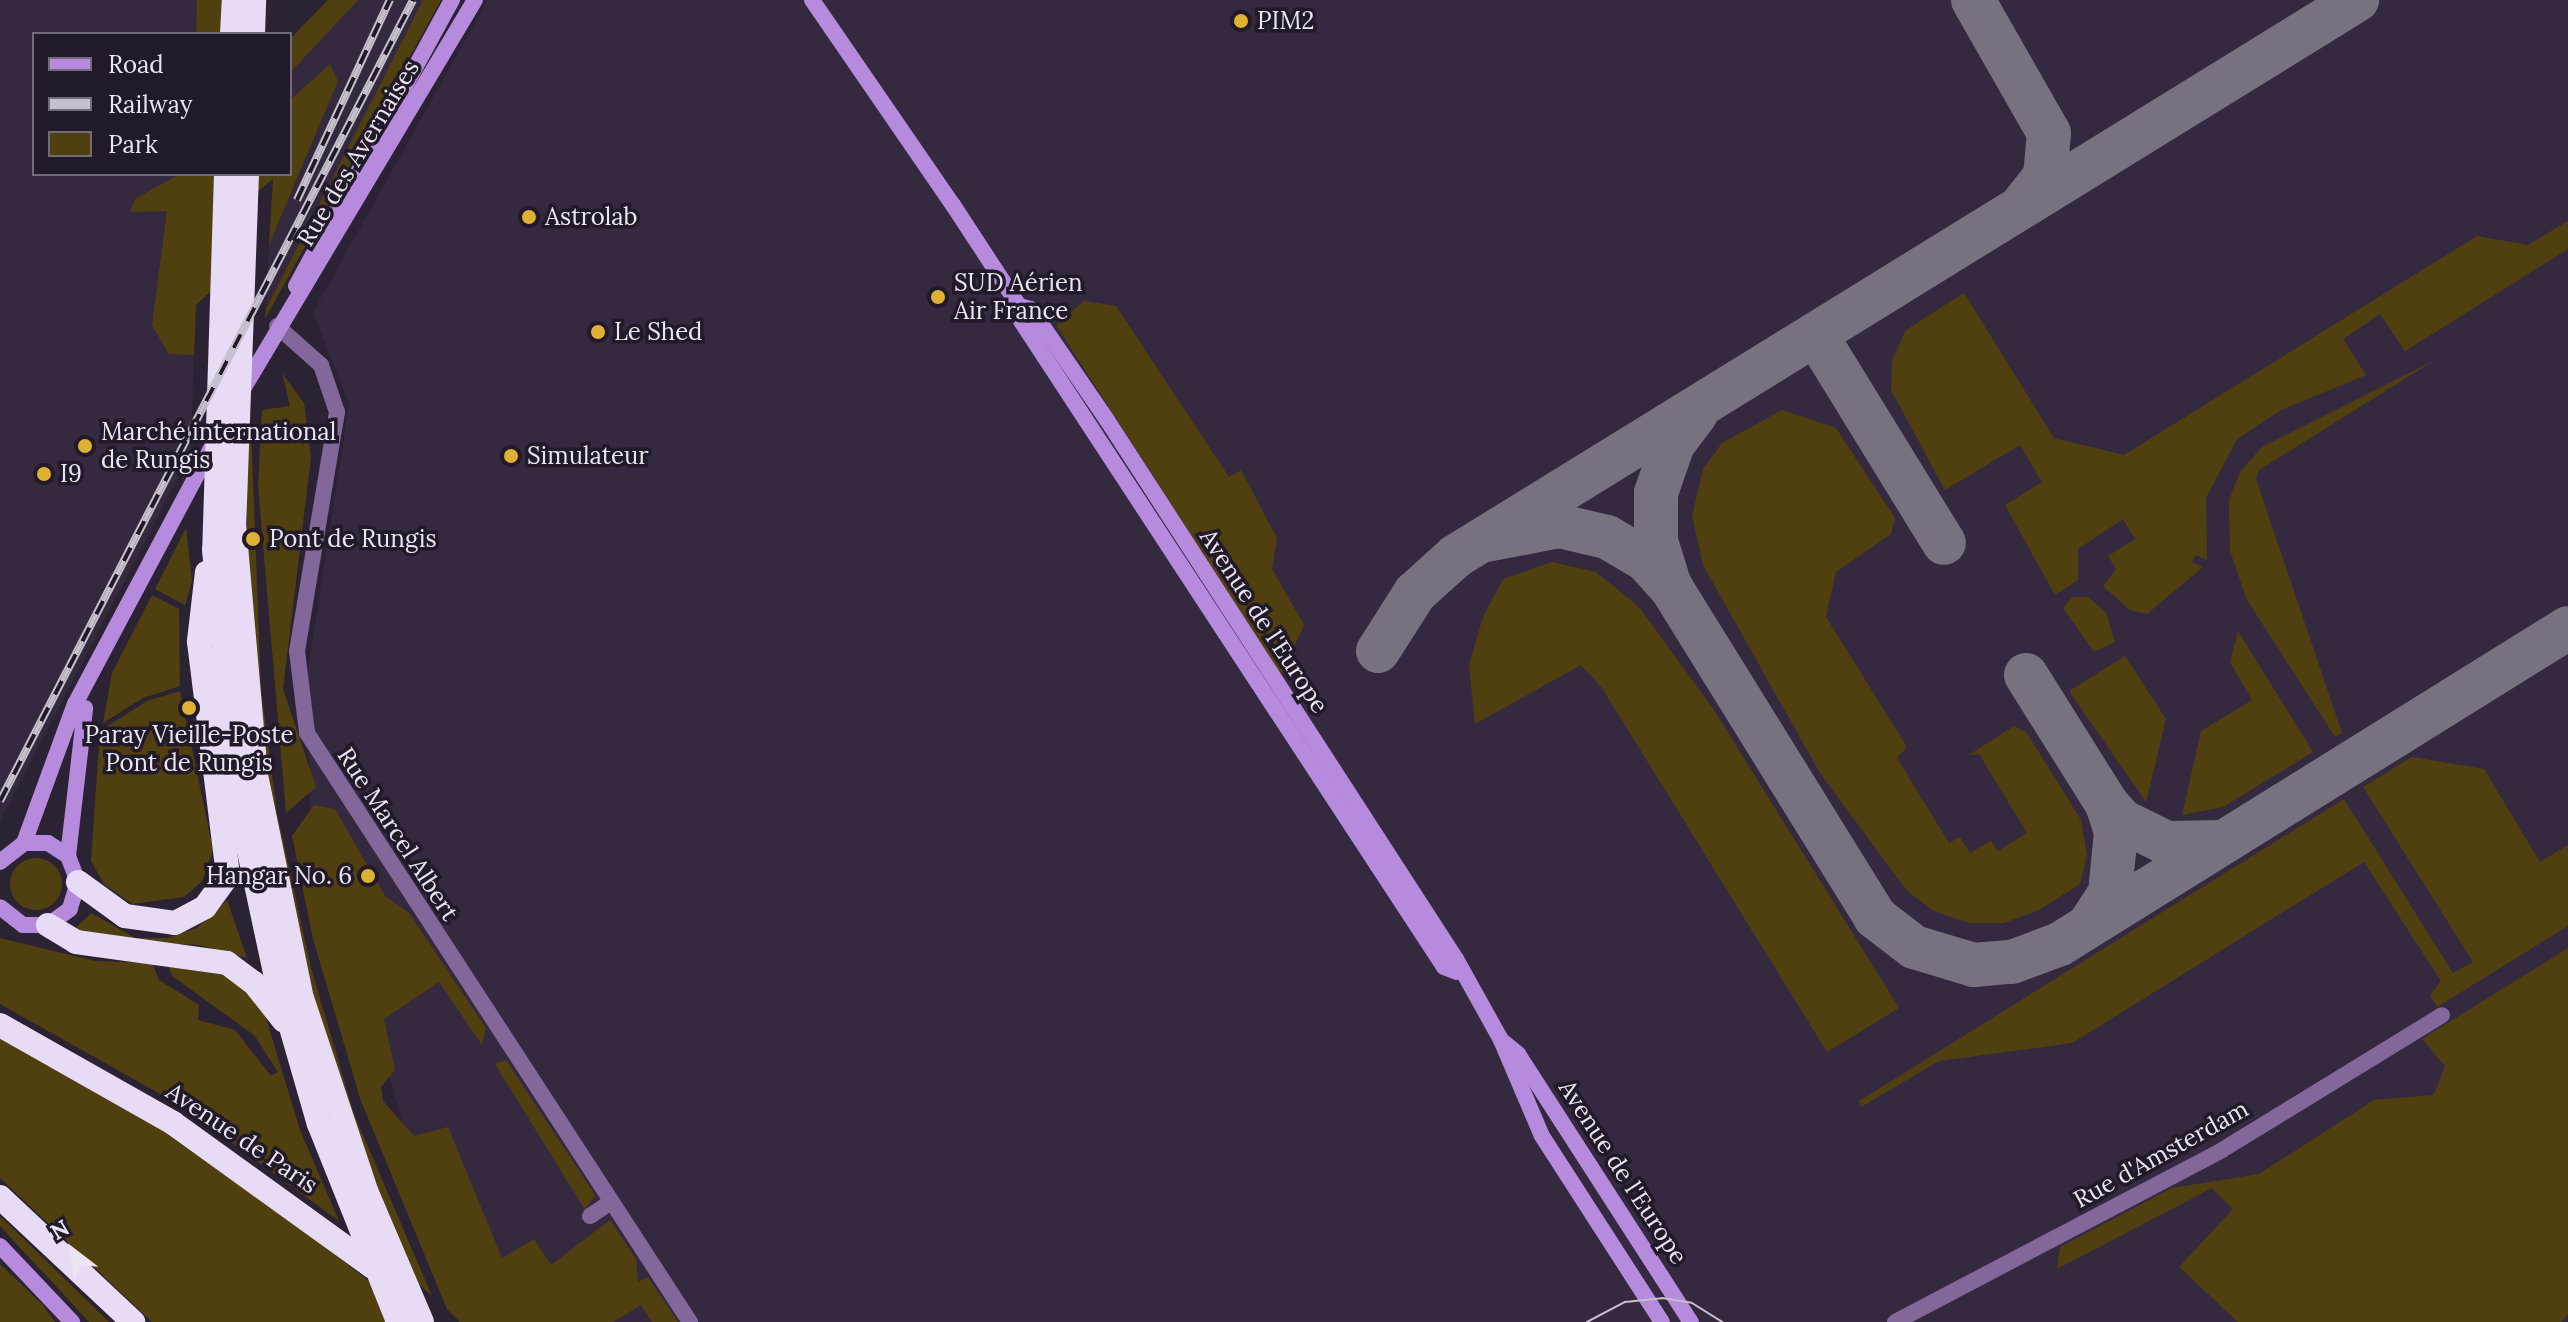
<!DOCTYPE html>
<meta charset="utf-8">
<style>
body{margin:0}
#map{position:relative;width:2568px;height:1322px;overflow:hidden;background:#2b2333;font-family:Lora,serif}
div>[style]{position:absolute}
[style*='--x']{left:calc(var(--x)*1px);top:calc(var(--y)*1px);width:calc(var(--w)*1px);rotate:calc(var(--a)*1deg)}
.built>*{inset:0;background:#35293f}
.green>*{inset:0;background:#51400f}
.round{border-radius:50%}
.taxiway>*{height:44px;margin:-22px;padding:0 22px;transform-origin:22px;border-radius:22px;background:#787280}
.street>*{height:16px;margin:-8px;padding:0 8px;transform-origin:8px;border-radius:8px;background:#82679a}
.secondary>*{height:16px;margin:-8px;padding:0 8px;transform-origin:8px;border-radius:8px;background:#b68add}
.highway>*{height:24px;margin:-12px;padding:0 12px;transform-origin:12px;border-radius:12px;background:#e8dbf5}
.tram>*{height:2px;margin:-1px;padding:0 1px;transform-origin:1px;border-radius:1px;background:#c6c0cc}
.rail>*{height:8px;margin-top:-4px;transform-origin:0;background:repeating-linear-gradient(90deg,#221929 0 15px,#c6c0cc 0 30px);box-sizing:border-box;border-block:2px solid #c6c0cc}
.dots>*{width:22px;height:22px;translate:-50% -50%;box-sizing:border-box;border:4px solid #221929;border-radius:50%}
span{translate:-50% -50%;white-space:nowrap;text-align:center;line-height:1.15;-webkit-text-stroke:7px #221929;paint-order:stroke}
.poi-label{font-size:24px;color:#eae5f0}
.left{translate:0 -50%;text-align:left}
.right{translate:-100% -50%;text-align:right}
.street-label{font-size:24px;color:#eae5f0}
.legend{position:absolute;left:32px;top:32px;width:260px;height:144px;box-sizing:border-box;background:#221929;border:2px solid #726b79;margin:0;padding:10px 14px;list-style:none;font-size:24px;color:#eae5f0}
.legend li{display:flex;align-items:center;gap:16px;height:40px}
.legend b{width:40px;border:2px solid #726b79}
.north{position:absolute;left:32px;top:1210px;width:80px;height:80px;-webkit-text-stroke:6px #221929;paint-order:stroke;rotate:329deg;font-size:22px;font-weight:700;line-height:32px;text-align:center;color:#eae5f0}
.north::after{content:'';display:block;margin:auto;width:28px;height:36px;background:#eae5f0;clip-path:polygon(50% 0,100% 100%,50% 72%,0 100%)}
</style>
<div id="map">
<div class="built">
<div style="clip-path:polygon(0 0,197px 0,196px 34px,34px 34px,34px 174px,199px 174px,191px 453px,0 821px)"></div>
<div style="clip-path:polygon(356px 0,424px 0,266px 309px,269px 245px,338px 81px,329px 65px,290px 100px,290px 73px)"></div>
<div style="clip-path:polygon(488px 0,2568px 0,2568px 1322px,462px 1322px,310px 808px,308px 672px,349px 404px,313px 312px)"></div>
</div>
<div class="green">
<div style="clip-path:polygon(197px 0,225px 0,224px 34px,196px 34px)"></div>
<div style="clip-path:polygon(328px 0,358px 0,290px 73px,290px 39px)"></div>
<div style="clip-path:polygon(423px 0,441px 0,265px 319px,266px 309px)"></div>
<div style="clip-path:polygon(330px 64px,338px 81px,269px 245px,273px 179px,257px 192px,257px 174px,290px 174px,290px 100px)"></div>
<div style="clip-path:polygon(180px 174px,218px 174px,213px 289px,196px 305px,194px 355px,169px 354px,152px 325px,167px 211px,130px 212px,135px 199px)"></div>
<div style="clip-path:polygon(2568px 221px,2568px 249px,2405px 351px,2380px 314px,2343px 339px,2366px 375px,2281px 410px,2237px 439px,2206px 498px,2207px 560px,2196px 555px,2192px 562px,2203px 567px,2147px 614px,2130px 610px,2103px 586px,2116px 569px,2108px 556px,2135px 539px,2123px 519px,2078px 549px,2078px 580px,2055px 595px,2005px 505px,2042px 482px,2020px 445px,1945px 490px,1891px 390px,1892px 361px,1906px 330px,1964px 293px,2054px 438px,2124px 455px,2477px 236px,2528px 245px)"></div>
<div style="clip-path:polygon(1084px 301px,1116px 306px,1229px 477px,1241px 470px,1277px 538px,1272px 569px,1304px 625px,1281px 675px,1056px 325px)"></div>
<div style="clip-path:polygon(2435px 360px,2259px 470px,2256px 479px,2342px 733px,2335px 737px,2247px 600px,2230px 551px,2229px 500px,2240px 472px,2262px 447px)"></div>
<div style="clip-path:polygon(282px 373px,304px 403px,311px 457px,283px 689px,316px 787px,286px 813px,258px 486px,262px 410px,290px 406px)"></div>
<div style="clip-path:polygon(1782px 410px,1836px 428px,1895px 518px,1891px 534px,1836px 572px,1826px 617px,1907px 747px,1897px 758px,1949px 843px,1960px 837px,1970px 853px,1991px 841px,1998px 851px,2027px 833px,1979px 754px,1969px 755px,2014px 726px,2027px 733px,2081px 820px,2087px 855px,2080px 884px,2039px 910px,2004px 923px,1969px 923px,1934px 911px,1907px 891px,1820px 773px,1703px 565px,1692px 516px,1703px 469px,1722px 443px)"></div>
<div style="clip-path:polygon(251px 426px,261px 689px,277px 813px,311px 968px,354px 1114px,432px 1296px,410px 1277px,319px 1026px,284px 882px,254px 693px,243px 433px)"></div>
<div style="clip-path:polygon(186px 528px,192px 581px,185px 605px,155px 589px)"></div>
<div style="clip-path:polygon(1552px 562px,1596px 572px,1639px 607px,1714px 710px,1899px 1008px,1827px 1052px,1602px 688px,1581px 665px,1475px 724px,1469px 665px,1483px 617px,1503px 579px)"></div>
<div style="clip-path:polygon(152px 595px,179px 609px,180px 686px,143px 698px,103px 723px,112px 673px)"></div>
<div style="clip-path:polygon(2072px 597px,2088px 597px,2106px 612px,2115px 642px,2094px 652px,2063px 608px)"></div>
<div style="clip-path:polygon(2238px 631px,2313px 752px,2223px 807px,2182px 815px,2201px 731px,2252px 700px,2230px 662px)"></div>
<div style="clip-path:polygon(2125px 656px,2166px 719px,2146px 802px,2069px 691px)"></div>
<div style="clip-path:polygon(180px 691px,213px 850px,202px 881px,184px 897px,132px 904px,104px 884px,91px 861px,100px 731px,147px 701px)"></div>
<div style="clip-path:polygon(2412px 757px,2484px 769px,2540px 862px,2568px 845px,2568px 926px,2437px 1007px,2430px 995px,2441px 981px,2364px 862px,2072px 1043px,1939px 1061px,1861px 1107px,1859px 1101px,2344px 799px,2453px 973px,2473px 962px,2363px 787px)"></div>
<div style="clip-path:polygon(314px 805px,335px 809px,385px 896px,409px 913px,486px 1028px,482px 1045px,439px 982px,384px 1019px,395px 1070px,381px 1087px,383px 1101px,414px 1136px,448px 1127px,502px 1258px,534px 1239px,551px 1265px,610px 1220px,636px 1259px,638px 1282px,648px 1277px,678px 1322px,652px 1322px,641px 1305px,613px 1322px,460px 1322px,447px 1309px,361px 1101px,313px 939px,292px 836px)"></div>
<div class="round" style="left:10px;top:858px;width:52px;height:52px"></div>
<div style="clip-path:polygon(227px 900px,247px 958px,199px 945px,102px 940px,75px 929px,91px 913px,135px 938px,167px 938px,197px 928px)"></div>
<div style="clip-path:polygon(0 938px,95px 961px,152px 963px,159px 980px,199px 1005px,198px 1020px,235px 1030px,271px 1076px,278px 1072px,254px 1035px,172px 976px,168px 965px,216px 964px,261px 1002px,300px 1130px,339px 1221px,180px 1105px,0 1004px)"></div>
<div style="clip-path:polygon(2568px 948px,2568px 1314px,2561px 1322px,2238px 1322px,2179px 1267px,2233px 1209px,2212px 1188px,2057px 1269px,2060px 1247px,2172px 1188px,2259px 1174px,2374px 1100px,2434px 1095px,2445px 1066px,2422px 1039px)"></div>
<div style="clip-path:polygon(0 1038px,164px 1127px,242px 1182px,370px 1282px,388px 1322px,152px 1322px,0 1178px)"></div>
<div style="clip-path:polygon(506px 1060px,595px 1195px,585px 1210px,495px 1064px)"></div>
<div style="clip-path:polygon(0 1216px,109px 1322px,89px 1322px,0 1226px)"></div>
<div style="clip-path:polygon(0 1264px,42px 1304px,55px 1322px,0 1322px)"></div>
</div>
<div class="taxiway">
<div style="--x:1973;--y:0;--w:153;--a:60.3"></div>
<div style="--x:2049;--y:133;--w:43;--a:95.3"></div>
<div style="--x:2045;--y:176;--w:36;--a:128"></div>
<div style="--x:1816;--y:335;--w:244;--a:58.4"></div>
<div style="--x:1481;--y:541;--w:80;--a:-10.8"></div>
<div style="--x:1560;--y:526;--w:48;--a:13.2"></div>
<div style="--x:1607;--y:537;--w:45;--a:30.5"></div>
<div style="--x:1646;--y:560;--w:39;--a:48"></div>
<div style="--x:1672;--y:589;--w:386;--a:58.2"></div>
<div style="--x:1875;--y:917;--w:49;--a:37.6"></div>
<div style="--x:1914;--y:947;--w:63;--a:16.7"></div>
<div style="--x:1974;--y:965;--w:38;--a:-5"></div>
<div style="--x:2012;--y:962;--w:51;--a:-20.6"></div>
<div style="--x:2060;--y:944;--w:598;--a:-31.88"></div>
<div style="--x:1669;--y:583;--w:44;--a:-107.2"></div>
<div style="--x:1656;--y:541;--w:48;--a:-90"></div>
<div style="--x:1656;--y:493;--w:52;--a:-70.9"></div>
<div style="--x:1673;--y:444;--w:38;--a:-53"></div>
<div style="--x:1378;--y:651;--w:69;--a:-57.5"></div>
<div style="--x:1415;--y:593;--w:55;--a:-42.1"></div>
<div style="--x:1456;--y:556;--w:1059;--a:-31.68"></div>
<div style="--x:2026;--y:675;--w:152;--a:57.9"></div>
<div style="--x:2107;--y:804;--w:29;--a:72"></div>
<div style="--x:2116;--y:832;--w:61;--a:95.6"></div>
<div style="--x:2110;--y:893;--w:37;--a:123"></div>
<div style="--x:2107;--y:804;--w:23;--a:49"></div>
<div style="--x:2122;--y:821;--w:50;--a:26.1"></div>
<div style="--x:2167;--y:843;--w:56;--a:-1"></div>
</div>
<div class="street">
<div style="--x:277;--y:326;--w:59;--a:41.6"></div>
<div style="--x:321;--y:365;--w:50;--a:71.2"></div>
<div style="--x:337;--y:412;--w:242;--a:99.5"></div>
<div style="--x:297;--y:651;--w:83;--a:83"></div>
<div style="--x:307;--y:733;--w:703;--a:56.97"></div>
<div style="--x:590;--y:1216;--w:25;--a:-34"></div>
<div style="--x:1895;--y:1322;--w:369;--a:-27.7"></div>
<div style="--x:2222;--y:1150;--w:258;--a:-31.5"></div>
</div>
<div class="secondary">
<div style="--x:812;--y:0;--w:249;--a:55.5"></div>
<div style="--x:953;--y:205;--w:121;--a:56.8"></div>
<div style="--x:1019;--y:306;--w:15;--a:82"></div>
<div style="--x:1021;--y:321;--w:772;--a:56.78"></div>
<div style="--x:1444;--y:967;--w:14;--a:21"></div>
<div style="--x:296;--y:286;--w:326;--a:-61.4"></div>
<div style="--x:1019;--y:306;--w:12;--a:14"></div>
<div style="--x:1031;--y:309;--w:135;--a:55.6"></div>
<div style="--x:1107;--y:420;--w:642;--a:57.08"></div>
<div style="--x:1456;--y:959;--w:93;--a:60.9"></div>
<div style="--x:1501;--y:1040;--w:22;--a:39"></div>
<div style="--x:1518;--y:1054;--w:319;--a:57.2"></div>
<div style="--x:243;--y:389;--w:453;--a:-59.2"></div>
<div style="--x:24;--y:843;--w:148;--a:-69.9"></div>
<div style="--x:75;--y:704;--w:298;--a:-62"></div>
<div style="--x:68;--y:856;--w:149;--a:-83.4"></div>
<div style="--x:0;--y:862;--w:31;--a:-38"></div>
<div style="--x:24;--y:843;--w:24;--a:0"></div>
<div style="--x:48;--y:843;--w:24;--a:33"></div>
<div style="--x:68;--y:856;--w:28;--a:69"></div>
<div style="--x:78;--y:882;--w:28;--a:107"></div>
<div style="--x:70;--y:909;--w:27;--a:144"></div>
<div style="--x:48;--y:925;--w:25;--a:180"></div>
<div style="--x:23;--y:925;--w:29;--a:-142"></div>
<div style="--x:1501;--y:1040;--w:104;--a:66.9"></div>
<div style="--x:1542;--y:1136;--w:221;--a:57.2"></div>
<div style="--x:0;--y:1246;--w:105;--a:46.5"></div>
</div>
<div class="highway">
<div style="--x:232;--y:34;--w:34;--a:-87"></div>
<div style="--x:253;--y:34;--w:34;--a:-88"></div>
<div style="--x:226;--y:174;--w:376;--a:91.8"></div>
<div style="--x:214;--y:550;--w:251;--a:84.5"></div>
<div style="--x:238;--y:800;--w:176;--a:77.9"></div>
<div style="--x:275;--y:972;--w:158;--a:73.9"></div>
<div style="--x:319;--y:1124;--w:213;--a:68.2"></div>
<div style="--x:247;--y:174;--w:349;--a:92.1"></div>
<div style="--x:234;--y:523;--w:253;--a:85"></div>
<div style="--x:256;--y:775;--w:225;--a:78.4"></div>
<div style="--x:301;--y:995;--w:209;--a:71.6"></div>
<div style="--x:367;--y:1193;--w:140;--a:66.9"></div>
<div style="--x:78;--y:882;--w:58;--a:35.9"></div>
<div style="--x:125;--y:916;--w:50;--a:8"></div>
<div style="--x:175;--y:923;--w:34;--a:-28"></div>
<div style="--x:205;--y:907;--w:39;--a:-54"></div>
<div style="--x:228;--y:875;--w:236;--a:-97.1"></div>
<div style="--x:199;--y:641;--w:69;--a:-83.4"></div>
<div style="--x:48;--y:925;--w:33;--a:31"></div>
<div style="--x:76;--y:942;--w:152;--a:7.9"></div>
<div style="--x:227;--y:963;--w:34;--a:37"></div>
<div style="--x:254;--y:983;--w:48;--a:51.7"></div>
<div style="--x:0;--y:1025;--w:199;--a:29.5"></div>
<div style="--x:173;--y:1123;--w:246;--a:35.8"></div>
<div style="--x:0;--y:1197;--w:183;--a:43.2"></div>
</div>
<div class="tram">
<div style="--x:1587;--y:1322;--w:43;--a:-27.8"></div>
<div style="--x:1625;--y:1302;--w:37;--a:-6"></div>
<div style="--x:1662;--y:1298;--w:30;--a:9"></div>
<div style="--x:1692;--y:1303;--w:36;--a:32"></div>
</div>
<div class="rail">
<div style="--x:297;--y:200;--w:221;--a:-65.1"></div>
<div style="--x:0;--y:801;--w:901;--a:-62.72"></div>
</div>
<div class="dots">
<div style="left:1241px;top:21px;background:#deb133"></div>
<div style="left:529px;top:217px;background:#deb133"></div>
<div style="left:938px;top:297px;background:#deb133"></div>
<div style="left:598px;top:332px;background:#deb133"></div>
<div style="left:85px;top:446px;background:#deb133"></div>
<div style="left:511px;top:456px;background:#deb133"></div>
<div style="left:44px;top:474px;background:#deb133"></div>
<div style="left:253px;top:539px;background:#deb133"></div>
<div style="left:189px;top:708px;background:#deb133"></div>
<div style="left:368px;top:876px;background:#deb133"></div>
</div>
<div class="poi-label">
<span class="left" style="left:1257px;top:21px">PIM2</span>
<span class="left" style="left:545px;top:217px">Astrolab</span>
<span class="left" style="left:954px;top:297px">SUD Aérien<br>Air France</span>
<span class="left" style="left:614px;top:332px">Le Shed</span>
<span class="left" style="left:101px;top:446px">Marché international<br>de Rungis</span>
<span class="left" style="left:527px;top:456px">Simulateur</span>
<span class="left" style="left:60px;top:474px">I9</span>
<span class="left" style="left:269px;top:539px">Pont de Rungis</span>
<span style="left:189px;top:749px">Paray Vieille-Poste<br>Pont de Rungis</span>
<span class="right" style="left:352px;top:876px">Hangar No. 6</span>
</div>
<div class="street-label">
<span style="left:358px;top:153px;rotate:-59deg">Rue des Avernaises</span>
<span style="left:1264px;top:621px;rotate:57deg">Avenue de l'Europe</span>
<span style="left:398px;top:834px;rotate:57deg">Rue Marcel Albert</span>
<span style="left:242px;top:1138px;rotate:34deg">Avenue de Paris</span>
<span style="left:2161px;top:1154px;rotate:-29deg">Rue d'Amsterdam</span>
<span style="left:1623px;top:1172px;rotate:57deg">Avenue de l'Europe</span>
</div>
<ul class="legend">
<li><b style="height:10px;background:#b68add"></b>Road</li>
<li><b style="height:10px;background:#c6c0cc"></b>Railway</li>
<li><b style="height:22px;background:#51400f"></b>Park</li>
</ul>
<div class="north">N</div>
</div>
